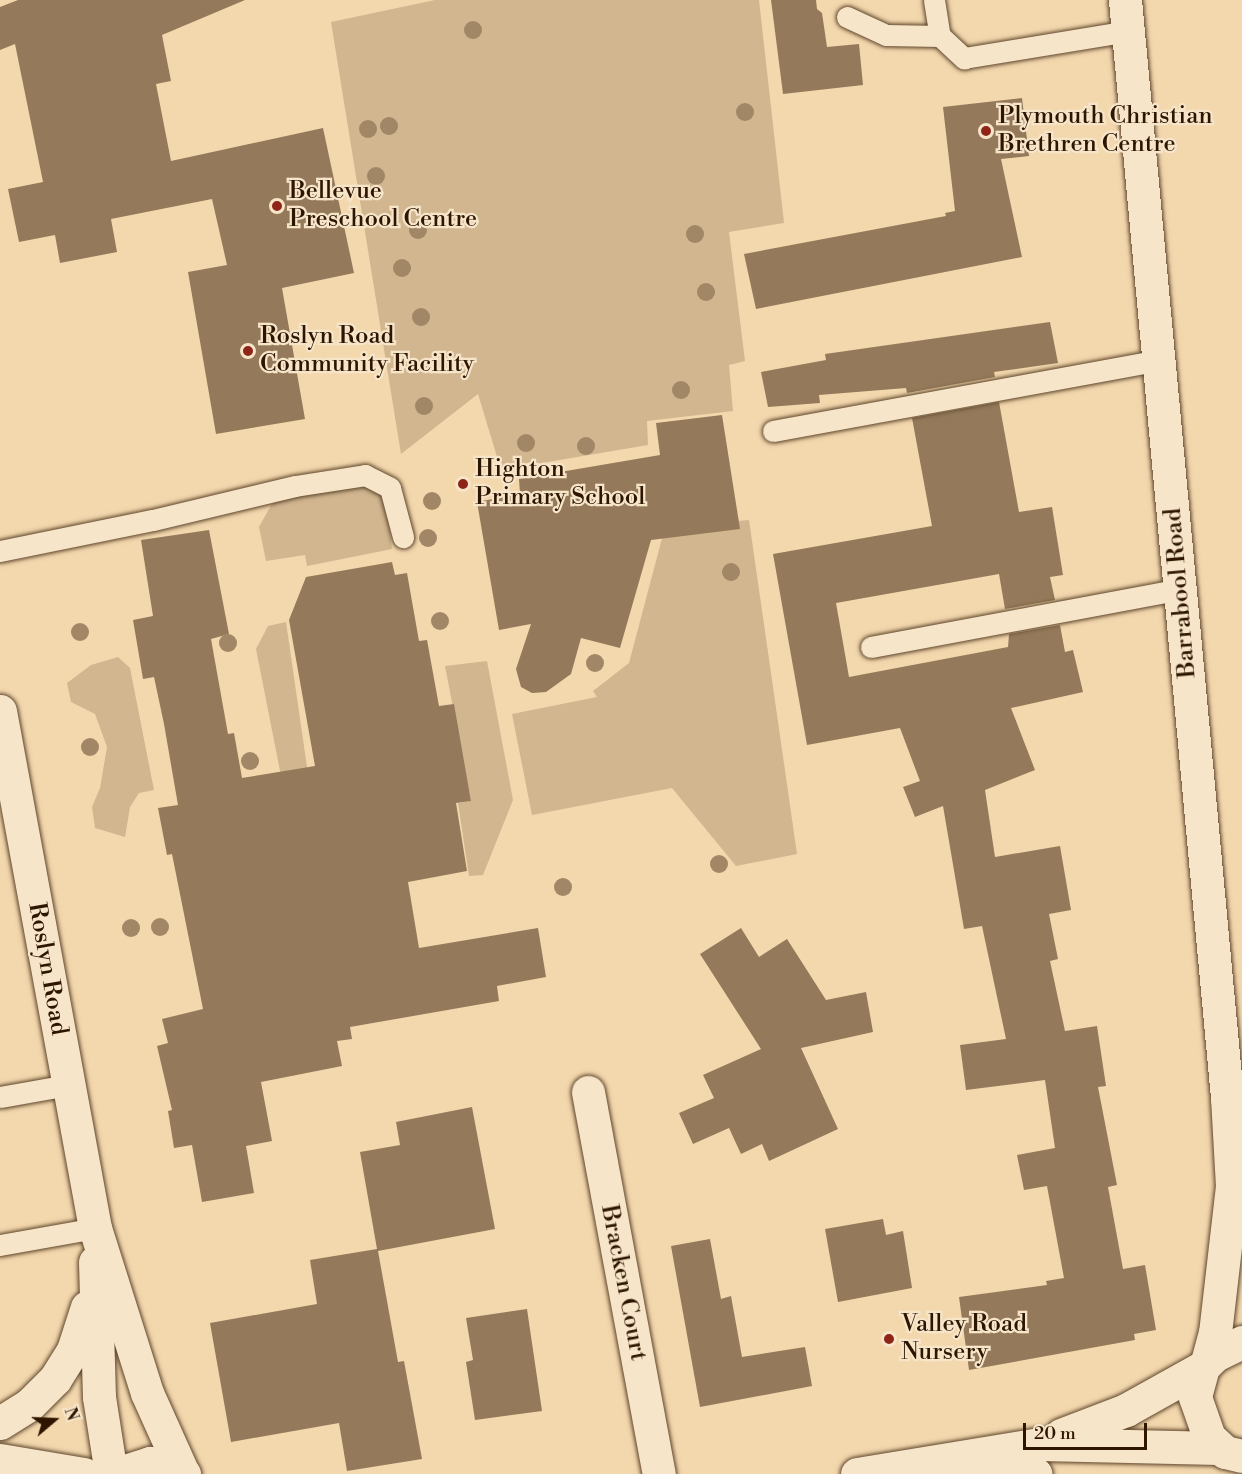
<!DOCTYPE html>
<style>
body{margin:0}
#map{position:relative;width:1242px;height:1474px;overflow:hidden;background:#f3d7ad;font-family:"Libre Bodoni",serif}
div>[style]{position:absolute}
[style*='--x']{left:calc(var(--x)*1px);top:calc(var(--y)*1px);width:calc(var(--w)*1px);rotate:calc(var(--a)*1deg)}
.green>*{inset:0;background:#d1b690}
.building>*{inset:0;background:#947a5a}
.roads{filter:drop-shadow(0 0 2px #5e462b) drop-shadow(0 0 2px #5e462b)}
.service>*{height:21px;margin:-10.5px;padding:0 10.5px;transform-origin:10.5px;border-radius:10.5px;background:#f7e5ca}
.minor>*{height:33px;margin:-16.5px;padding:0 16.5px;transform-origin:16.5px;border-radius:16.5px;background:#f7e5ca}
.tertiary>*{height:33px;margin:-16.5px;padding:0 16.5px;transform-origin:16.5px;border-radius:16.5px;background:#f7e5ca}
.secondary>*{height:33px;margin:-16.5px;padding:0 16.5px;transform-origin:16.5px;border-radius:16.5px;background:#f7e5ca}
.trees>*{width:18px;height:18px;margin:-9px;border-radius:50%;background:#a18766}
.dots>*{width:16px;height:16px;translate:-50% -50%;box-sizing:border-box;border:3px solid #f7e5ca;border-radius:50%}
span{translate:-50% -50%;white-space:nowrap;text-align:center;line-height:1.15;-webkit-text-stroke:4.5px #f7e5ca;paint-order:stroke}
.poi-label{font-size:24px;color:#2d1500}
.left{translate:0 -50%;text-align:left}
.street-label{font-size:24px;color:#2d1500}
.north{position:absolute;left:24px;top:1390px;width:60px;height:60px;-webkit-text-stroke:4px #f7e5ca;paint-order:stroke;rotate:71deg;font-size:16px;font-weight:700;line-height:24px;text-align:center;color:#2d1500}
.north::after{content:'';display:block;margin:auto;width:21px;height:27px;background:#2d1500;clip-path:polygon(50% 0,100% 100%,50% 72%,0 100%)}
.scale{position:absolute;left:1023px;top:1423px;width:124px;height:27px;box-sizing:border-box;border:3px solid #2d1500;border-top:0;padding-left:8px;font-size:18px;line-height:21px;white-space:nowrap;color:#2d1500;-webkit-text-stroke:4px #f7e5ca;paint-order:stroke}
</style>
<div id="map">
<div class="green">
<div style="clip-path:polygon(435px 0,759px 0,784px 223px,729px 232px,745px 361px,729px 365px,733px 411px,647px 421px,648px 445px,501px 470px,478px 394px,401px 454px,331px 22px)"></div>
<div style="clip-path:polygon(365px 484px,382px 492px,386px 501px,392px 549px,307px 566px,305px 555px,266px 561px,259px 527px,275px 498px)"></div>
<div style="clip-path:polygon(749px 520px,797px 854px,736px 866px,672px 788px,532px 815px,512px 714px,597px 697px,593px 691px,629px 663px,665px 527px)"></div>
<div style="clip-path:polygon(286px 622px,309px 781px,283px 786px,256px 649px,268px 626px)"></div>
<div style="clip-path:polygon(118px 657px,130px 668px,154px 790px,139px 793px,130px 807px,125px 837px,95px 828px,92px 807px,100px 788px,107px 747px,95px 714px,71px 702px,67px 683px,91px 665px)"></div>
<div style="clip-path:polygon(487px 661px,513px 800px,483px 875px,469px 876px,458px 803px,471px 801px,445px 666px)"></div>
</div>
<div class="building">
<div style="clip-path:polygon(18px 0,245px 0,162px 35px,171px 81px,156px 84px,171px 161px,323px 128px,354px 273px,282px 288px,305px 419px,216px 434px,188px 272px,227px 265px,212px 199px,111px 219px,117px 252px,60px 263px,55px 235px,19px 242px,8px 189px,43px 182px,15px 44px,0 50px,0 7px)"></div>
<div style="clip-path:polygon(771px 0,816px 0,817px 9px,822px 13px,827px 47px,859px 44px,863px 85px,783px 94px)"></div>
<div style="clip-path:polygon(1022px 98px,1029px 156px,1001px 159px,1022px 257px,756px 309px,744px 254px,946px 216px,945px 213px,955px 211px,943px 107px)"></div>
<div style="clip-path:polygon(1050px 322px,1058px 363px,994px 372px,995px 377px,907px 393px,906px 388px,819px 395px,820px 403px,768px 407px,761px 372px,826px 360px,825px 354px)"></div>
<div style="clip-path:polygon(999px 402px,1019px 512px,1052px 507px,1063px 575px,1050px 577px,1055px 600px,1005px 609px,999px 574px,836px 603px,849px 677px,1008px 647px,1009px 634px,1060px 625px,1065px 652px,1073px 650px,1083px 692px,1011px 708px,1035px 770px,985px 790px,995px 857px,1060px 846px,1071px 910px,1049px 914px,1058px 959px,1050px 961px,1065px 1031px,1097px 1026px,1106px 1086px,1098px 1087px,1117px 1185px,1108px 1187px,1123px 1269px,1145px 1265px,1156px 1330px,1134px 1334px,1135px 1340px,969px 1370px,959px 1297px,1047px 1285px,1046px 1281px,1064px 1278px,1047px 1186px,1024px 1190px,1017px 1155px,1055px 1148px,1045px 1080px,966px 1090px,960px 1045px,1006px 1039px,982px 926px,964px 929px,943px 806px,915px 817px,903px 787px,920px 781px,900px 728px,807px 745px,773px 554px,932px 526px,912px 418px)"></div>
<div style="clip-path:polygon(722px 415px,740px 529px,651px 540px,620px 648px,581px 638px,571px 674px,546px 692px,532px 693px,521px 687px,516px 669px,531px 624px,499px 630px,477px 502px,520px 494px,519px 479px,660px 455px,656px 423px)"></div>
<div style="clip-path:polygon(209px 530px,229px 634px,211px 639px,228px 734px,234px 733px,242px 778px,315px 766px,289px 620px,306px 577px,392px 562px,395px 575px,407px 573px,419px 641px,427px 640px,439px 706px,454px 704px,471px 801px,456px 803px,467px 871px,408px 882px,419px 948px,538px 928px,546px 977px,497px 986px,499px 1001px,350px 1027px,352px 1039px,337px 1041px,342px 1066px,261px 1082px,272px 1141px,246px 1146px,254px 1193px,202px 1202px,192px 1145px,174px 1148px,168px 1111px,172px 1110px,157px 1046px,168px 1043px,162px 1019px,203px 1009px,172px 854px,167px 855px,158px 808px,178px 805px,164px 724px,154px 677px,143px 679px,133px 620px,153px 616px,141px 540px)"></div>
<div style="clip-path:polygon(741px 928px,759px 957px,787px 939px,826px 1000px,866px 992px,873px 1032px,801px 1048px,838px 1129px,769px 1161px,762px 1144px,741px 1154px,729px 1128px,693px 1144px,679px 1113px,714px 1098px,703px 1075px,761px 1049px,700px 954px)"></div>
<div style="clip-path:polygon(472px 1107px,495px 1229px,378px 1251px,398px 1362px,404px 1361px,422px 1459px,347px 1471px,339px 1423px,231px 1442px,210px 1323px,317px 1304px,310px 1260px,377px 1249px,360px 1152px,400px 1145px,396px 1122px)"></div>
<div style="clip-path:polygon(883px 1219px,886px 1235px,903px 1231px,912px 1288px,838px 1302px,825px 1229px)"></div>
<div style="clip-path:polygon(710px 1239px,721px 1299px,731px 1296px,742px 1357px,805px 1347px,812px 1386px,700px 1407px,671px 1246px)"></div>
<div style="clip-path:polygon(527px 1309px,542px 1411px,475px 1420px,466px 1362px,473px 1360px,466px 1318px)"></div>
</div>
<div class="roads">
<div class="service">
<div style="--x:934;--y:0;--w:36;--a:81"></div>
<div style="--x:940;--y:36;--w:33;--a:43"></div>
<div style="--x:964;--y:58;--w:166;--a:-9.3"></div>
<div style="--x:847;--y:17;--w:43;--a:24.8"></div>
<div style="--x:886;--y:35;--w:54;--a:1.1"></div>
<div style="--x:773;--y:431;--w:392;--a:-10.4"></div>
<div style="--x:0;--y:551;--w:156;--a:-11.5"></div>
<div style="--x:153;--y:520;--w:146;--a:-13.5"></div>
<div style="--x:295;--y:486;--w:71;--a:-8.9"></div>
<div style="--x:365;--y:475;--w:28;--a:27"></div>
<div style="--x:390;--y:488;--w:51;--a:75.1"></div>
<div style="--x:871;--y:647;--w:314;--a:-10.6"></div>
<div style="--x:0;--y:1097;--w:69;--a:-10"></div>
<div style="--x:0;--y:1245;--w:97;--a:-10.1"></div>
</div>
<div class="minor">
<div style="--x:588;--y:1092;--w:389;--a:79.5"></div>
</div>
<div class="tertiary">
<div style="--x:0;--y:711;--w:526;--a:79.59"></div>
<div style="--x:95;--y:1228;--w:173;--a:72.5"></div>
<div style="--x:147;--y:1393;--w:88;--a:65.8"></div>
<div style="--x:95;--y:1262;--w:135;--a:88.3"></div>
<div style="--x:99;--y:1397;--w:78;--a:81.1"></div>
<div style="--x:0;--y:1423;--w:34;--a:-32"></div>
<div style="--x:29;--y:1405;--w:37;--a:-45"></div>
<div style="--x:55;--y:1379;--w:34;--a:-58"></div>
<div style="--x:73;--y:1350;--w:45;--a:-72"></div>
</div>
<div class="secondary">
<div style="--x:1125;--y:0;--w:1102;--a:84.69"></div>
<div style="--x:1227;--y:1097;--w:89;--a:86.8"></div>
<div style="--x:1232;--y:1186;--w:147;--a:96.6"></div>
<div style="--x:1215;--y:1332;--w:31;--a:105"></div>
<div style="--x:1242;--y:1342;--w:30;--a:154"></div>
<div style="--x:1215;--y:1355;--w:17;--a:135"></div>
<div style="--x:1203;--y:1367;--w:31;--a:105"></div>
<div style="--x:1195;--y:1397;--w:42;--a:70.7"></div>
<div style="--x:1209;--y:1437;--w:22;--a:43"></div>
<div style="--x:1225;--y:1452;--w:17;--a:13"></div>
<div style="--x:1061;--y:1435;--w:70;--a:-21"></div>
<div style="--x:1126;--y:1410;--w:88;--a:-29.2"></div>
<div style="--x:0;--y:1460;--w:85;--a:9.5"></div>
<div style="--x:970;--y:1466;--w:66;--a:6.9"></div>
<div style="--x:116;--y:1474;--w:36;--a:-18"></div>
<div style="--x:150;--y:1463;--w:36;--a:18"></div>
<div style="--x:857;--y:1474;--w:185;--a:-9.3"></div>
<div style="--x:1040;--y:1444;--w:179;--a:1.3"></div>
</div>
</div>
<div class="trees">
<div style="left:473px;top:30px"></div>
<div style="left:745px;top:112px"></div>
<div style="left:389px;top:126px"></div>
<div style="left:368px;top:129px"></div>
<div style="left:376px;top:176px"></div>
<div style="left:418px;top:230px"></div>
<div style="left:695px;top:234px"></div>
<div style="left:402px;top:268px"></div>
<div style="left:706px;top:292px"></div>
<div style="left:421px;top:317px"></div>
<div style="left:681px;top:390px"></div>
<div style="left:424px;top:406px"></div>
<div style="left:526px;top:443px"></div>
<div style="left:586px;top:446px"></div>
<div style="left:432px;top:501px"></div>
<div style="left:428px;top:538px"></div>
<div style="left:731px;top:572px"></div>
<div style="left:440px;top:621px"></div>
<div style="left:80px;top:632px"></div>
<div style="left:228px;top:643px"></div>
<div style="left:595px;top:663px"></div>
<div style="left:90px;top:747px"></div>
<div style="left:250px;top:761px"></div>
<div style="left:719px;top:864px"></div>
<div style="left:563px;top:887px"></div>
<div style="left:160px;top:927px"></div>
<div style="left:131px;top:928px"></div>
</div>
<div class="dots">
<div style="left:986px;top:131px;background:#8f2418"></div>
<div style="left:277px;top:206px;background:#8f2418"></div>
<div style="left:248px;top:351px;background:#8f2418"></div>
<div style="left:463px;top:484px;background:#8f2418"></div>
<div style="left:889px;top:1339px;background:#8f2418"></div>
</div>
<div class="poi-label">
<span class="left" style="left:998px;top:131px">Plymouth Christian<br>Brethren Centre</span>
<span class="left" style="left:289px;top:206px">Bellevue<br>Preschool Centre</span>
<span class="left" style="left:260px;top:351px">Roslyn Road<br>Community Facility</span>
<span class="left" style="left:475px;top:484px">Highton<br>Primary School</span>
<span class="left" style="left:901px;top:1339px">Valley Road<br>Nursery</span>
</div>
<div class="street-label">
<span style="left:1181px;top:593px;rotate:-95deg">Barrabool Road</span>
<span style="left:47px;top:969px;rotate:80deg">Roslyn Road</span>
<span style="left:623px;top:1283px;rotate:79deg">Bracken Court</span>
</div>
<div class="north">N</div>
<div class="scale">20 m</div>
</div>
